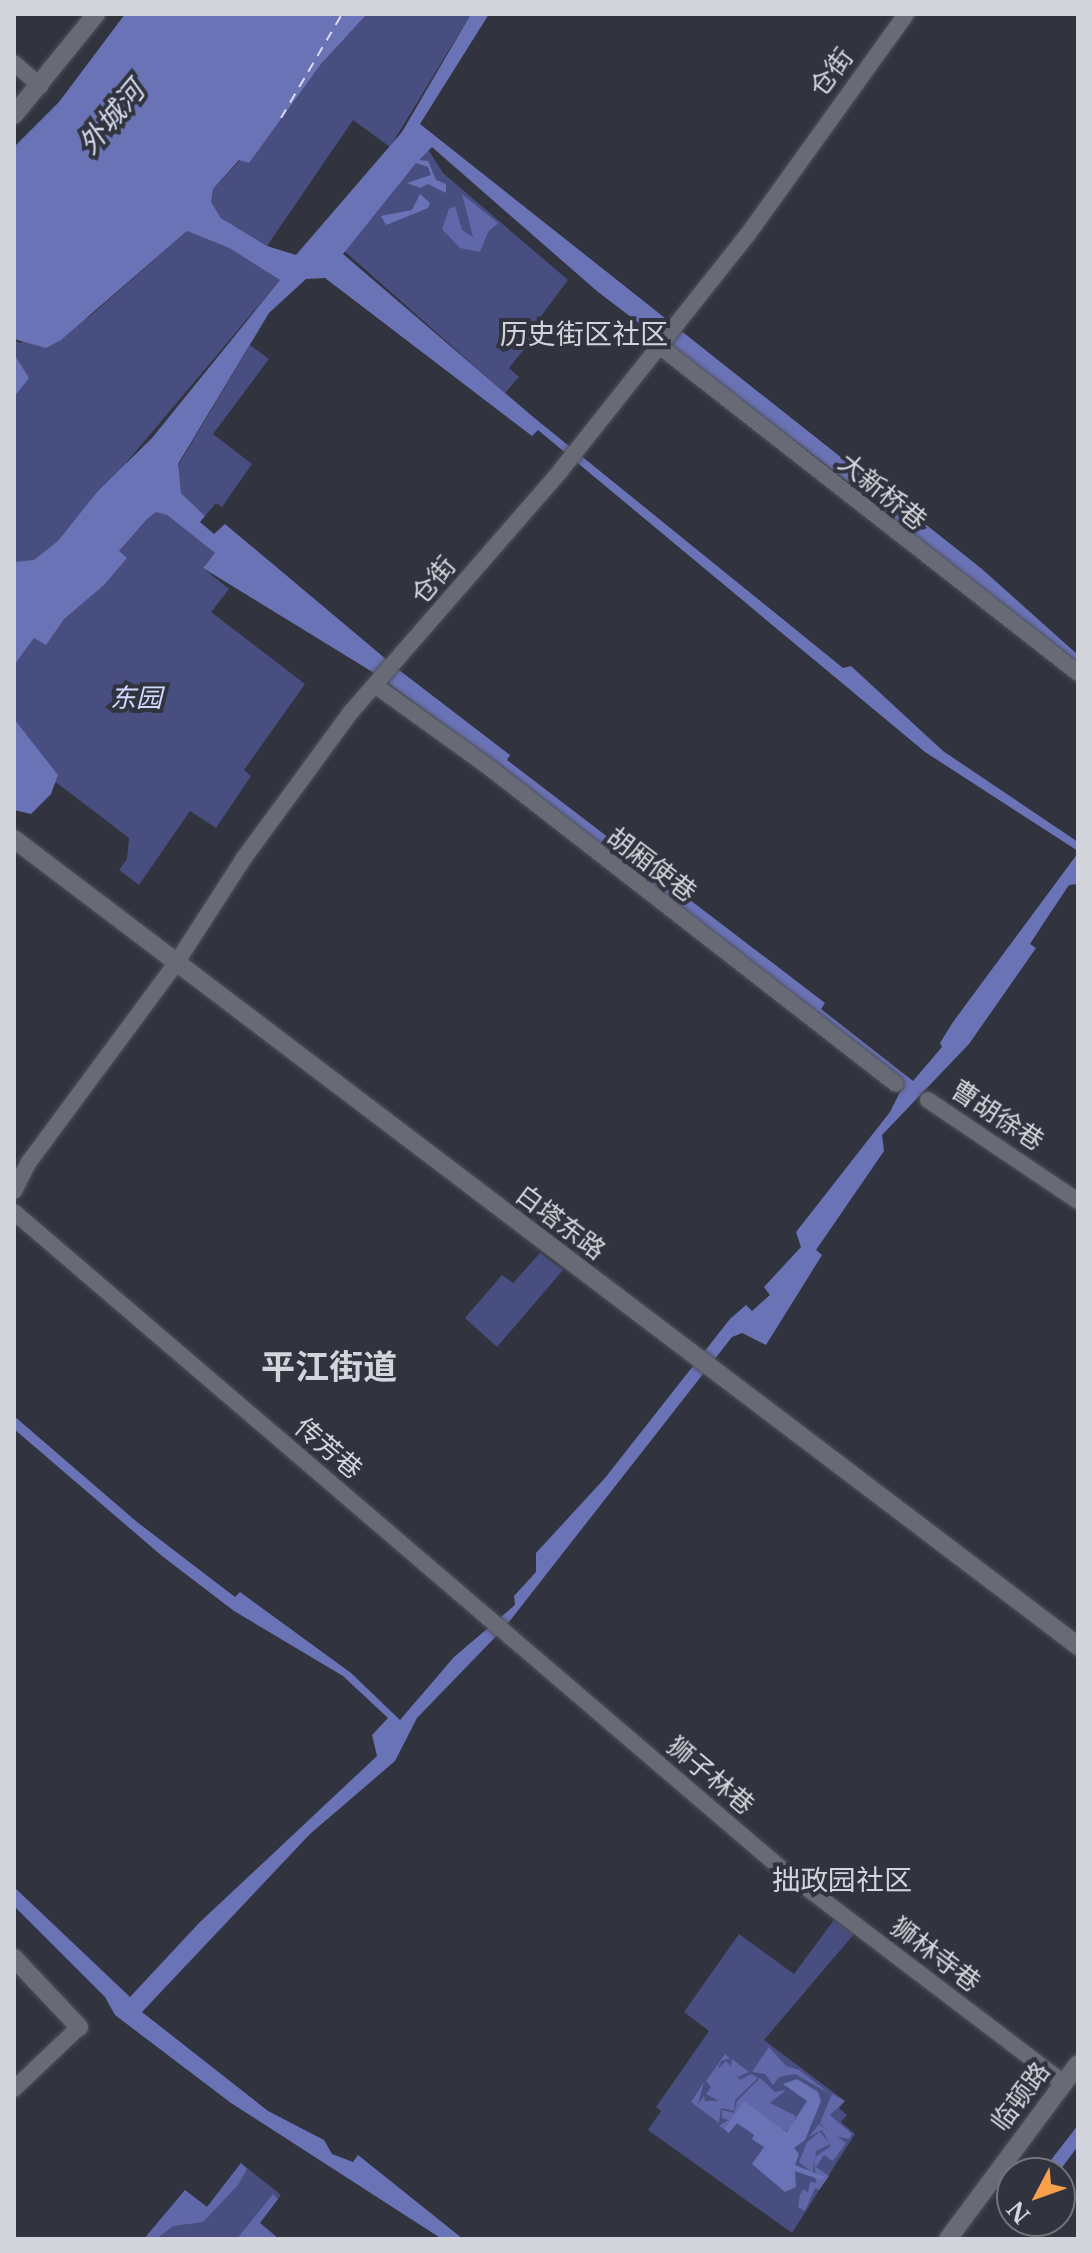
<!DOCTYPE html>
<meta charset="utf-8">
<style>
body{margin:0}
#map{position:relative;width:1092px;height:2253px;overflow:hidden;background:#31333e;font-family:"Libre Baskerville","Noto Sans SC",serif}
div>[style]{position:absolute}
[style*='--x']{left:calc(var(--x)*1px);top:calc(var(--y)*1px);width:calc(var(--w)*1px);rotate:calc(var(--a)*1deg)}
.green>*{inset:0;background:#484e7f}
.forest>*{inset:0;background:#6068aa}
.water>*{inset:0;background:#6b73b7}
.ferry>*{height:2px;margin-top:-1px;transform-origin:0;background:repeating-linear-gradient(90deg,#d8dbef 0 10px,transparent 0 18px)}
.roads{filter:drop-shadow(0 0 2px #4d4f58) drop-shadow(0 0 2px #4d4f58)}
.tertiary>*{height:16px;margin:-8px;padding:0 8px;transform-origin:8px;border-radius:8px;background:#686a76}
.secondary>*{height:18px;margin:-9px;padding:0 9px;transform-origin:9px;border-radius:9px;background:#686a76}
span{translate:-50% -50%;white-space:nowrap;text-align:center;line-height:1.15;-webkit-text-stroke:8px #31333e;paint-order:stroke}
.street-label{font-size:26px;color:#d4d5dc}
.park-label{font-size:26px;color:#d1d8fe;font-style:italic}
.water-label{font-size:28px;color:#d8dbef;font-style:italic}
.neighbourhood-label{font-size:28px;color:#d4d5dc}
.district-label{font-size:34px;color:#d4d5dc;font-weight:700}
.frame{position:absolute;inset:0;border:16px solid #d4d5dc;pointer-events:none}
.north{position:absolute;left:996px;top:2157px;width:80px;height:80px;box-sizing:border-box;background:#31333e;border:2px solid #72747d;border-radius:50%;rotate:229deg;font-size:22px;font-weight:700;line-height:32px;text-align:center;color:#d4d5dc}
.north::after{content:'';display:block;margin:auto;width:28px;height:36px;background:#f9a04c;clip-path:polygon(50% 0,100% 100%,50% 72%,0 100%)}
</style>
<div id="map">
<div class="green">
<div style="clip-path:polygon(367px 14px,471px 14px,390px 147px,353px 120px,267px 246px,221px 218px,210px 201px,213px 189px,240px 160px,249px 163px,321px 64px)"></div>
<div style="clip-path:polygon(428px 149px,443px 173px,568px 280px,532px 328px,537px 333px,509px 368px,519px 377px,505px 393px,342px 249px)"></div>
<div style="clip-path:polygon(187px 231px,229px 248px,280px 280px,126px 463px,167px 515px,215px 553px,203px 568px,229px 589px,211px 612px,305px 684px,244px 770px,251px 776px,216px 828px,190px 811px,139px 885px,119px 870px,127px 859px,129px 838px,57px 783px,14px 785px,14px 339px,19px 343px,89px 317px)"></div>
<div style="clip-path:polygon(250px 345px,269px 359px,213px 434px,252px 464px,222px 507px,216px 503px,205px 516px,181px 493px,176px 469px)"></div>
<div style="clip-path:polygon(540px 1253px,563px 1270px,497px 1347px,465px 1318px,502px 1275px,513px 1283px)"></div>
<div style="clip-path:polygon(834px 1920px,854px 1934px,764px 2040px,845px 2101px,839px 2108px,847px 2115px,841px 2122px,855px 2134px,792px 2233px,648px 2130px,661px 2111px,656px 2107px,709px 2031px,684px 2012px,739px 1934px,794px 1974px)"></div>
<div style="clip-path:polygon(241px 2163px,281px 2195px,260px 2223px,279px 2239px,144px 2239px,185px 2190px,207px 2207px)"></div>
</div>
<div class="forest">
<div style="clip-path:polygon(462px 194px,498px 223px,488px 232px,480px 252px,460px 248px,442px 229px,449px 209px,455px 206px,462px 230px,473px 237px)"></div>
<div style="clip-path:polygon(769px 2047px,786px 2066px,799px 2070px,830px 2094px,795px 2074px,779px 2077px,773px 2085px,765px 2074px,752px 2072px)"></div>
<div style="clip-path:polygon(725px 2054px,730px 2058px,721px 2061px,718px 2069px,726px 2061px,731px 2066px,732px 2059px,749px 2072px,738px 2077px,732px 2071px,740px 2080px,751px 2074px,758px 2078px,735px 2100px,734px 2111px,721px 2108px,719px 2123px,691px 2102px,704px 2082px,698px 2104px,704px 2096px,705px 2101px,719px 2101px,706px 2094px,711px 2087px,706px 2081px)"></div>
<div style="clip-path:polygon(760px 2078px,775px 2092px,786px 2090px,770px 2103px,796px 2116px,792px 2127px,786px 2131px,744px 2102px,724px 2129px,719px 2126px,728px 2120px,722px 2118px,722px 2110px,734px 2113px,737px 2101px)"></div>
<div style="clip-path:polygon(832px 2094px,845px 2101px,830px 2115px,852px 2134px,849px 2139px,834px 2136px,820px 2123px)"></div>
<div style="clip-path:polygon(819px 2124px,846px 2143px,833px 2161px,824px 2155px,816px 2167px,829px 2176px,819px 2190px,815px 2188px,805px 2211px,798px 2207px,800px 2195px,804px 2189px,808px 2193px,810px 2182px,817px 2183px,814px 2175px,821px 2180px,821px 2176px,815px 2172px,814px 2157px,813px 2173px,799px 2162px,807px 2142px,820px 2132px,830px 2144px,816px 2151px,815px 2157px,831px 2146px,822px 2130px,809px 2137px)"></div>
<div style="clip-path:polygon(241px 2163px,247px 2169px,238px 2185px,203px 2222px,173px 2226px,156px 2239px,144px 2239px,185px 2190px,207px 2207px)"></div>
<div style="clip-path:polygon(273px 2194px,278px 2199px,260px 2223px,279px 2239px,237px 2239px)"></div>
</div>
<div class="water">
<div style="clip-path:polygon(125px 14px,367px 14px,321px 64px,249px 163px,239px 160px,213px 189px,211px 202px,221px 218px,267px 246px,296px 255px,402px 132px,471px 14px,489px 14px,420px 124px,982px 569px,1078px 655px,1078px 670px,855px 487px,598px 292px,432px 147px,419px 160px,428px 161px,436px 180px,446px 184px,446px 193px,428px 184px,420px 188px,407px 183px,431px 175px,428px 167px,416px 163px,343px 254px,532px 416px,843px 668px,851px 666px,943px 751px,1078px 842px,1078px 851px,925px 752px,538px 430px,532px 436px,325px 278px,306px 279px,269px 313px,178px 464px,181px 493px,205px 516px,200px 522px,214px 534px,225px 524px,399px 670px,510px 755px,507px 760px,825px 1003px,821px 1009px,913px 1081px,942px 1047px,940px 1043px,953px 1022px,1078px 853px,1078px 884px,1069px 885px,1041px 927px,1030px 944px,1036px 948px,969px 1044px,882px 1135px,884px 1151px,816px 1250px,822px 1255px,766px 1345px,742px 1333px,732px 1337px,505px 1627px,417px 1718px,395px 1761px,310px 1834px,142px 2012px,268px 2111px,324px 2140px,332px 2154px,353px 2162px,358px 2155px,463px 2239px,442px 2239px,231px 2103px,115px 2015px,105px 1997px,14px 1906px,14px 1887px,130px 1997px,199px 1923px,377px 1756px,372px 1735px,388px 1718px,343px 1676px,234px 1611px,162px 1556px,14px 1429px,14px 1416px,137px 1522px,235px 1597px,240px 1592px,351px 1673px,400px 1720px,454px 1657px,515px 1605px,514px 1596px,536px 1572px,536px 1553px,605px 1478px,730px 1319px,746px 1305px,752px 1311px,770px 1295px,764px 1287px,801px 1247px,796px 1232px,890px 1112px,903px 1086px,454px 732px,374px 673px,203px 568px,215px 553px,167px 515px,156px 512px,147px 519px,119px 551px,127px 558px,104px 585px,64px 619px,46px 645px,34px 638px,14px 665px,14px 562px,34px 560px,58px 541px,97px 492px,152px 438px,280px 280px,229px 248px,187px 231px,61px 340px,46px 348px,14px 339px,14px 147px,59px 102px)"></div>
<div style="clip-path:polygon(420px 194px,430px 203px,428px 208px,386px 225px,381px 216px,412px 210px)"></div>
<div style="clip-path:polygon(14px 354px,29px 378px,14px 397px)"></div>
<div style="clip-path:polygon(14px 719px,58px 775px,51px 794px,31px 814px,14px 810px)"></div>
<div style="clip-path:polygon(797px 2079px,818px 2092px,821px 2101px,805px 2140px,794px 2148px,799px 2154px,795px 2165px,825px 2177px,821px 2180px,795px 2171px,796px 2187px,785px 2192px,752px 2164px,764px 2147px,752px 2139px,754px 2135px,737px 2123px,729px 2133px,724px 2129px,744px 2101px,787px 2132px,807px 2101px,783px 2084px)"></div>
<div style="clip-path:polygon(1078px 2125px,1078px 2146px,1058px 2173px,1041px 2173px)"></div>
</div>
<div class="ferry">
<div style="--x:281;--y:118;--w:121;--a:-59.6"></div>
</div>
<div class="roads">
<div class="tertiary">
<div style="--x:14;--y:63;--w:35;--a:41"></div>
<div style="--x:658;--y:345;--w:533;--a:37.99"></div>
<div style="--x:376;--y:686;--w:135;--a:35.7"></div>
<div style="--x:486;--y:765;--w:519;--a:37.88"></div>
<div style="--x:928;--y:1100;--w:181;--a:34"></div>
<div style="--x:14;--y:1191;--w:33;--a:-63"></div>
<div style="--x:29;--y:1162;--w:245;--a:-53.5"></div>
<div style="--x:175;--y:965;--w:127;--a:-57.2"></div>
<div style="--x:244;--y:858;--w:181;--a:-53.8"></div>
<div style="--x:351;--y:712;--w:320;--a:-49"></div>
<div style="--x:561;--y:470;--w:298;--a:-51.6"></div>
<div style="--x:746;--y:237;--w:274;--a:-54.3"></div>
<div style="--x:14;--y:1212;--w:1006;--a:40.56"></div>
<div style="--x:778;--y:1866;--w:358;--a:37.2"></div>
<div style="--x:14;--y:2089;--w:90;--a:-43.6"></div>
</div>
<div class="secondary">
<div style="--x:14;--y:115;--w:130;--a:-50.9"></div>
<div style="--x:14;--y:839;--w:1335;--a:37.18"></div>
<div style="--x:14;--y:1958;--w:95;--a:46.7"></div>
<div style="--x:948;--y:2239;--w:218;--a:-53.4"></div>
</div>
</div>
<div class="street-label">
<span style="left:832px;top:73px;rotate:-53deg">仓街</span>
<span style="left:882px;top:492px;rotate:39deg">大新桥巷</span>
<span style="left:434px;top:581px;rotate:-50deg">仓街</span>
<span style="left:651px;top:865px;rotate:37deg">胡厢使巷</span>
<span style="left:997px;top:1116px;rotate:33deg">曹胡徐巷</span>
<span style="left:560px;top:1223px;rotate:37deg">白塔东路</span>
<span style="left:328px;top:1449px;rotate:40deg">传芳巷</span>
<span style="left:710px;top:1776px;rotate:40deg">狮子林巷</span>
<span style="left:935px;top:1955px;rotate:37deg">狮林寺巷</span>
<span style="left:1021px;top:2097px;rotate:-53deg">临顿路</span>
</div>
<div class="park-label">
<span style="left:136px;top:699px">东园</span>
</div>
<div class="water-label">
<span style="left:112px;top:118px;rotate:-50deg">外城河</span>
</div>
<div class="neighbourhood-label">
<span style="left:584px;top:335px">历史街区社区</span>
<span style="left:842px;top:1881px">拙政园社区</span>
</div>
<div class="district-label">
<span style="left:329px;top:1368px">平江街道</span>
</div>
<div class="frame"></div>
<div class="north">N</div>
</div>
